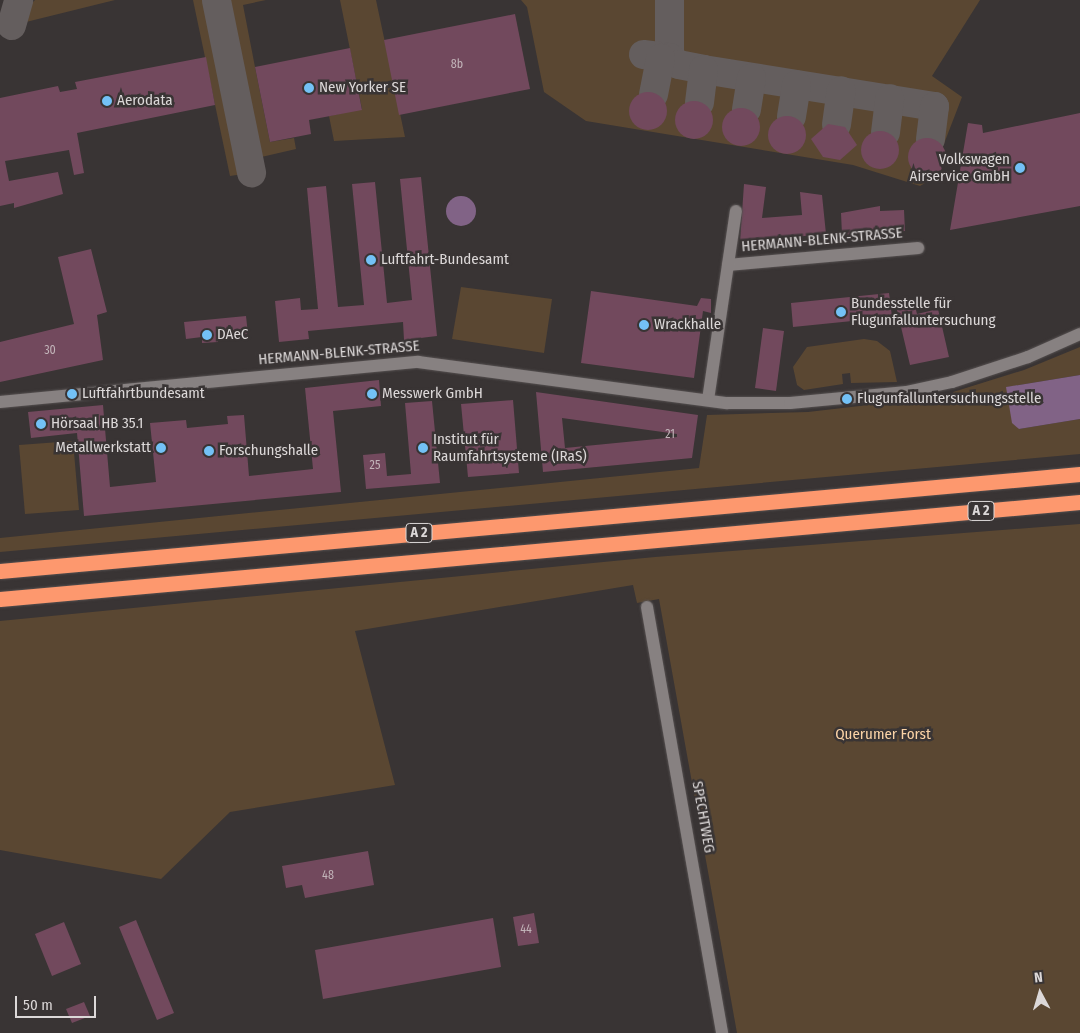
<!DOCTYPE html>
<meta charset="utf-8">
<style>
body{margin:0}
#map{position:relative;width:1080px;height:1033px;overflow:hidden;background:#393434;font-family:"Fira Sans Condensed",sans-serif}
div>[style]{position:absolute}
[style*='--x']{left:calc(var(--x)*1px);top:calc(var(--y)*1px);width:calc(var(--w)*1px);rotate:calc(var(--a)*1deg)}
.green>*{inset:0;background:#5a4732}
.water>*{inset:0;background:#816386}
.round{border-radius:50%}
.taxiway>*{height:29px;margin:-14.5px;padding:0 14.5px;transform-origin:14.5px;border-radius:14.5px;background:#645e5e}
.building>*{inset:0;background:#72495d}
.roads{filter:drop-shadow(0 0 1px #555050) drop-shadow(0 0 1px #555050)}
.minor>*{height:12px;margin:-6px;padding:0 6px;transform-origin:6px;border-radius:6px;background:#878181}
.highway>*{height:15px;margin:-7.5px;padding:0 7.5px;transform-origin:7.5px;border-radius:7.5px;background:#fd986e}
.dots>*{width:14px;height:14px;translate:-50% -50%;box-sizing:border-box;border:2px solid #393434;border-radius:50%}
span{translate:-50% -50%;white-space:nowrap;text-align:center;line-height:1.15;-webkit-text-stroke:5px #393434;paint-order:stroke}
.number-label{font-size:12px;color:#c2b4b9}
.number-label span{-webkit-text-stroke-width:0}
.shield-label span{padding:1px 4px;background:#393434;border:1px solid;border-radius:4px;-webkit-text-stroke-width:0}
.shield-label{font-size:14px;color:#dcd8d8;font-weight:700}
.poi-label{font-size:15px;color:#dcd8d8}
.left{translate:0 -50%;text-align:left}
.right{translate:-100% -50%;text-align:right}
.street-label{font-size:15px;color:#dcd8d8}
.park-label{font-size:15px;color:#fbd3a6}
.north{position:absolute;left:1015px;top:968px;width:50px;height:50px;-webkit-text-stroke:4px #393434;paint-order:stroke;rotate:354deg;font-size:14px;font-weight:700;line-height:20px;text-align:center;color:#dcd8d8}
.north::after{content:'';display:block;margin:auto;width:18px;height:22px;background:#dcd8d8;clip-path:polygon(50% 0,100% 100%,50% 72%,0 100%)}
.scale{position:absolute;left:15px;top:996px;width:81px;height:22px;box-sizing:border-box;border:2px solid #dcd8d8;border-top:0;padding-left:6px;font-size:15px;line-height:18px;white-space:nowrap;color:#dcd8d8;-webkit-text-stroke:4px #393434;paint-order:stroke}
</style>
<div id="map">
<div class="green">
<div style="clip-path:polygon(35px 0,115px 0,26px 22px,27px 8px)"></div>
<div style="clip-path:polygon(193px 0,208px 0,243px 174px,230px 176px)"></div>
<div style="clip-path:polygon(225px 0,266px 0,243px 5px,255px 67px,270px 142px,294px 138px,296px 149px,257px 158px)"></div>
<div style="clip-path:polygon(340px 0,376px 0,405px 137px,334px 141px,329px 116px,362px 109px)"></div>
<div style="clip-path:polygon(521px 0,980px 0,932px 76px,962px 97px,930px 180px,920px 186px,853px 165px,586px 121px,544px 92px,527px 7px)"></div>
<div style="clip-path:polygon(461px 287px,552px 299px,544px 353px,452px 339px)"></div>
<div style="clip-path:polygon(864px 339px,877px 341px,890px 351px,897px 382px,851px 383px,850px 373px,842px 374px,843px 384px,804px 390px,797px 385px,793px 367px,807px 347px)"></div>
<div style="clip-path:polygon(1080px 347px,1080px 375px,1007px 387px,1019px 429px,1080px 419px,1080px 454px,0 552px,0 538px,699px 468px,707px 415px,808px 412px,937px 397px,1024px 370px)"></div>
<div style="clip-path:polygon(73px 441px,79px 510px,25px 514px,19px 445px)"></div>
<div style="clip-path:polygon(1080px 524px,1080px 1033px,737px 1033px,659px 599px,637px 603px,633px 585px,355px 631px,395px 785px,230px 812px,161px 879px,0 850px,0 621px,655px 557px)"></div>
</div>
<div class="water">
<div class="round" style="left:446px;top:196px;width:30px;height:30px"></div>
<div style="clip-path:polygon(1080px 375px,1080px 419px,1019px 429px,1012px 423px,1006px 387px)"></div>
</div>
<div class="taxiway">
<div style="--x:216;--y:0;--w:176;--a:78.5"></div>
<div style="--x:669;--y:0;--w:57;--a:90"></div>
<div style="--x:11;--y:25;--w:26;--a:-74"></div>
<div style="--x:643;--y:54;--w:26;--a:7"></div>
<div style="--x:669;--y:57;--w:11;--a:38"></div>
<div style="--x:678;--y:64;--w:25;--a:11"></div>
<div style="--x:703;--y:69;--w:234;--a:9.1"></div>
<div style="--x:934;--y:106;--w:33;--a:97"></div>
<div style="--x:653;--y:94;--w:37;--a:-79"></div>
<div style="--x:699;--y:102;--w:33;--a:-83"></div>
<div style="--x:746;--y:109;--w:32;--a:-81"></div>
<div style="--x:791;--y:116;--w:32;--a:-81"></div>
<div style="--x:836;--y:124;--w:34;--a:-82"></div>
<div style="--x:885;--y:132;--w:34;--a:-83"></div>
</div>
<div class="building">
<div style="clip-path:polygon(515px 14px,530px 89px,399px 115px,384px 40px)"></div>
<div style="clip-path:polygon(350px 48px,362px 110px,309px 120px,311px 134px,270px 142px,255px 67px)"></div>
<div style="clip-path:polygon(206px 57px,215px 105px,77px 133px,84px 173px,74px 175px,69px 150px,5px 161px,9px 181px,58px 172px,63px 194px,14px 208px,14px 203px,0 206px,0 98px,58px 86px,60px 92px,77px 89px,75px 82px)"></div>
<div class="round" style="left:629px;top:92px;width:38px;height:38px"></div>
<div class="round" style="left:675px;top:101px;width:38px;height:38px"></div>
<div class="round" style="left:722px;top:108px;width:38px;height:38px"></div>
<div style="clip-path:polygon(1080px 113px,1080px 206px,950px 230px,968px 123px,982px 125px,983px 133px)"></div>
<div class="round" style="left:768px;top:116px;width:38px;height:38px"></div>
<div style="clip-path:polygon(828px 124px,845px 127px,857px 145px,840px 160px,823px 157px,811px 139px)"></div>
<div class="round" style="left:861px;top:131px;width:38px;height:38px"></div>
<div class="round" style="left:908px;top:138px;width:38px;height:38px"></div>
<div style="clip-path:polygon(421px 177px,437px 336px,404px 340px,403px 322px,308px 331px,309px 339px,279px 342px,275px 301px,300px 298px,301px 310px,318px 309px,307px 188px,326px 186px,338px 307px,364px 305px,352px 184px,375px 182px,387px 303px,412px 300px,400px 179px)"></div>
<div style="clip-path:polygon(744px 184px,766px 187px,762px 218px,802px 215px,800px 192px,822px 195px,826px 234px,740px 242px)"></div>
<div style="clip-path:polygon(880px 206px,880px 211px,904px 210px,905px 231px,842px 235px,841px 213px)"></div>
<div style="clip-path:polygon(91px 249px,107px 312px,97px 315px,103px 360px,0 382px,0 342px,74px 324px,58px 257px)"></div>
<div style="clip-path:polygon(591px 291px,697px 306px,701px 298px,711px 299px,711px 313px,703px 311px,694px 378px,581px 363px)"></div>
<div style="clip-path:polygon(889px 293px,892px 317px,793px 327px,791px 303px)"></div>
<div style="clip-path:polygon(915px 306px,917px 314px,938px 309px,949px 357px,910px 365px,897px 310px)"></div>
<div style="clip-path:polygon(246px 316px,248px 334px,218px 336px,218px 342px,202px 343px,202px 337px,186px 339px,184px 322px)"></div>
<div style="clip-path:polygon(763px 328px,784px 331px,776px 391px,755px 388px)"></div>
<div style="clip-path:polygon(379px 380px,381px 406px,333px 411px,341px 492px,84px 516px,77px 433px,31px 438px,28px 412px,103px 405px,110px 487px,156px 482px,150px 423px,186px 420px,187px 428px,228px 424px,227px 416px,244px 415px,249px 476px,313px 469px,305px 388px)"></div>
<div style="clip-path:polygon(evenodd,536px 392px,698px 415px,692px 458px,543px 472px,536px 392px,562px 418px,677px 434px,677px 437px,565px 448px,562px 418px)"></div>
<div style="clip-path:polygon(513px 400px,519px 473px,468px 477px,461px 404px)"></div>
<div style="clip-path:polygon(432px 401px,440px 483px,366px 489px,363px 455px,385px 453px,387px 476px,411px 474px,405px 403px)"></div>
<div style="clip-path:polygon(368px 851px,374px 885px,305px 898px,302px 885px,286px 888px,282px 866px)"></div>
<div style="clip-path:polygon(534px 913px,539px 943px,518px 946px,513px 917px)"></div>
<div style="clip-path:polygon(493px 918px,501px 967px,323px 999px,315px 950px)"></div>
<div style="clip-path:polygon(136px 920px,174px 1013px,157px 1020px,119px 927px)"></div>
<div style="clip-path:polygon(64px 922px,81px 964px,52px 976px,35px 934px)"></div>
<div style="clip-path:polygon(84px 1002px,90px 1016px,72px 1023px,66px 1009px)"></div>
</div>
<div class="roads">
<div class="minor">
<div style="--x:728;--y:265;--w:191;--a:-5.1"></div>
<div style="--x:708;--y:400;--w:191;--a:-81.6"></div>
<div style="--x:0;--y:402;--w:420;--a:-5.5"></div>
<div style="--x:418;--y:362;--w:312;--a:7.6"></div>
<div style="--x:727;--y:403;--w:63;--a:0"></div>
<div style="--x:790;--y:403;--w:117;--a:-5.4"></div>
<div style="--x:906;--y:392;--w:47;--a:-12.3"></div>
<div style="--x:952;--y:382;--w:80;--a:-18.2"></div>
<div style="--x:1028;--y:357;--w:57;--a:-23.9"></div>
<div style="--x:647;--y:607;--w:433;--a:80"></div>
</div>
<div class="highway">
<div style="--x:0;--y:571;--w:1084;--a:-5.13"></div>
<div style="--x:0;--y:599;--w:1084;--a:-5.13"></div>
</div>
</div>
<div class="dots">
<div style="left:309px;top:88px;background:#73c1f6"></div>
<div style="left:107px;top:101px;background:#73c1f6"></div>
<div style="left:1020px;top:168px;background:#73c1f6"></div>
<div style="left:371px;top:260px;background:#73c1f6"></div>
<div style="left:841px;top:312px;background:#73c1f6"></div>
<div style="left:644px;top:325px;background:#73c1f6"></div>
<div style="left:207px;top:335px;background:#73c1f6"></div>
<div style="left:72px;top:394px;background:#73c1f6"></div>
<div style="left:372px;top:394px;background:#73c1f6"></div>
<div style="left:847px;top:399px;background:#73c1f6"></div>
<div style="left:41px;top:424px;background:#73c1f6"></div>
<div style="left:161px;top:448px;background:#73c1f6"></div>
<div style="left:423px;top:448px;background:#73c1f6"></div>
<div style="left:209px;top:451px;background:#73c1f6"></div>
</div>
<div class="number-label">
<span style="left:457px;top:65px">8b</span>
<span style="left:50px;top:351px">30</span>
<span style="left:670px;top:435px">21</span>
<span style="left:375px;top:466px">25</span>
<span style="left:328px;top:876px">48</span>
<span style="left:526px;top:930px">44</span>
</div>
<div class="shield-label">
<span style="left:981px;top:511px">A 2</span>
<span style="left:419px;top:533px">A 2</span>
</div>
<div class="poi-label">
<span class="left" style="left:319px;top:88px">New Yorker SE</span>
<span class="left" style="left:117px;top:101px">Aerodata</span>
<span class="right" style="left:1010px;top:168px">Volkswagen<br>Airservice GmbH</span>
<span class="left" style="left:381px;top:260px">Luftfahrt-Bundesamt</span>
<span class="left" style="left:851px;top:312px">Bundesstelle für<br>Flugunfalluntersuchung</span>
<span class="left" style="left:654px;top:325px">Wrackhalle</span>
<span class="left" style="left:217px;top:335px">DAeC</span>
<span class="left" style="left:82px;top:394px">Luftfahrtbundesamt</span>
<span class="left" style="left:382px;top:394px">Messwerk GmbH</span>
<span class="left" style="left:857px;top:399px">Flugunfalluntersuchungsstelle</span>
<span class="left" style="left:51px;top:424px">Hörsaal HB 35.1</span>
<span class="left" style="left:433px;top:448px">Institut für<br>Raumfahrtsysteme (IRaS)</span>
<span class="right" style="left:151px;top:448px">Metallwerkstatt</span>
<span class="left" style="left:219px;top:451px">Forschungshalle</span>
</div>
<div class="street-label">
<span style="left:822px;top:240px;rotate:-5deg">HERMANN-BLENK-STRASSE</span>
<span style="left:339px;top:353px;rotate:-5deg">HERMANN-BLENK-STRASSE</span>
<span style="left:703px;top:817px;rotate:80deg">SPECHTWEG</span>
</div>
<div class="park-label">
<span style="left:883px;top:735px">Querumer Forst</span>
</div>
<div class="north">N</div>
<div class="scale">50 m</div>
</div>
